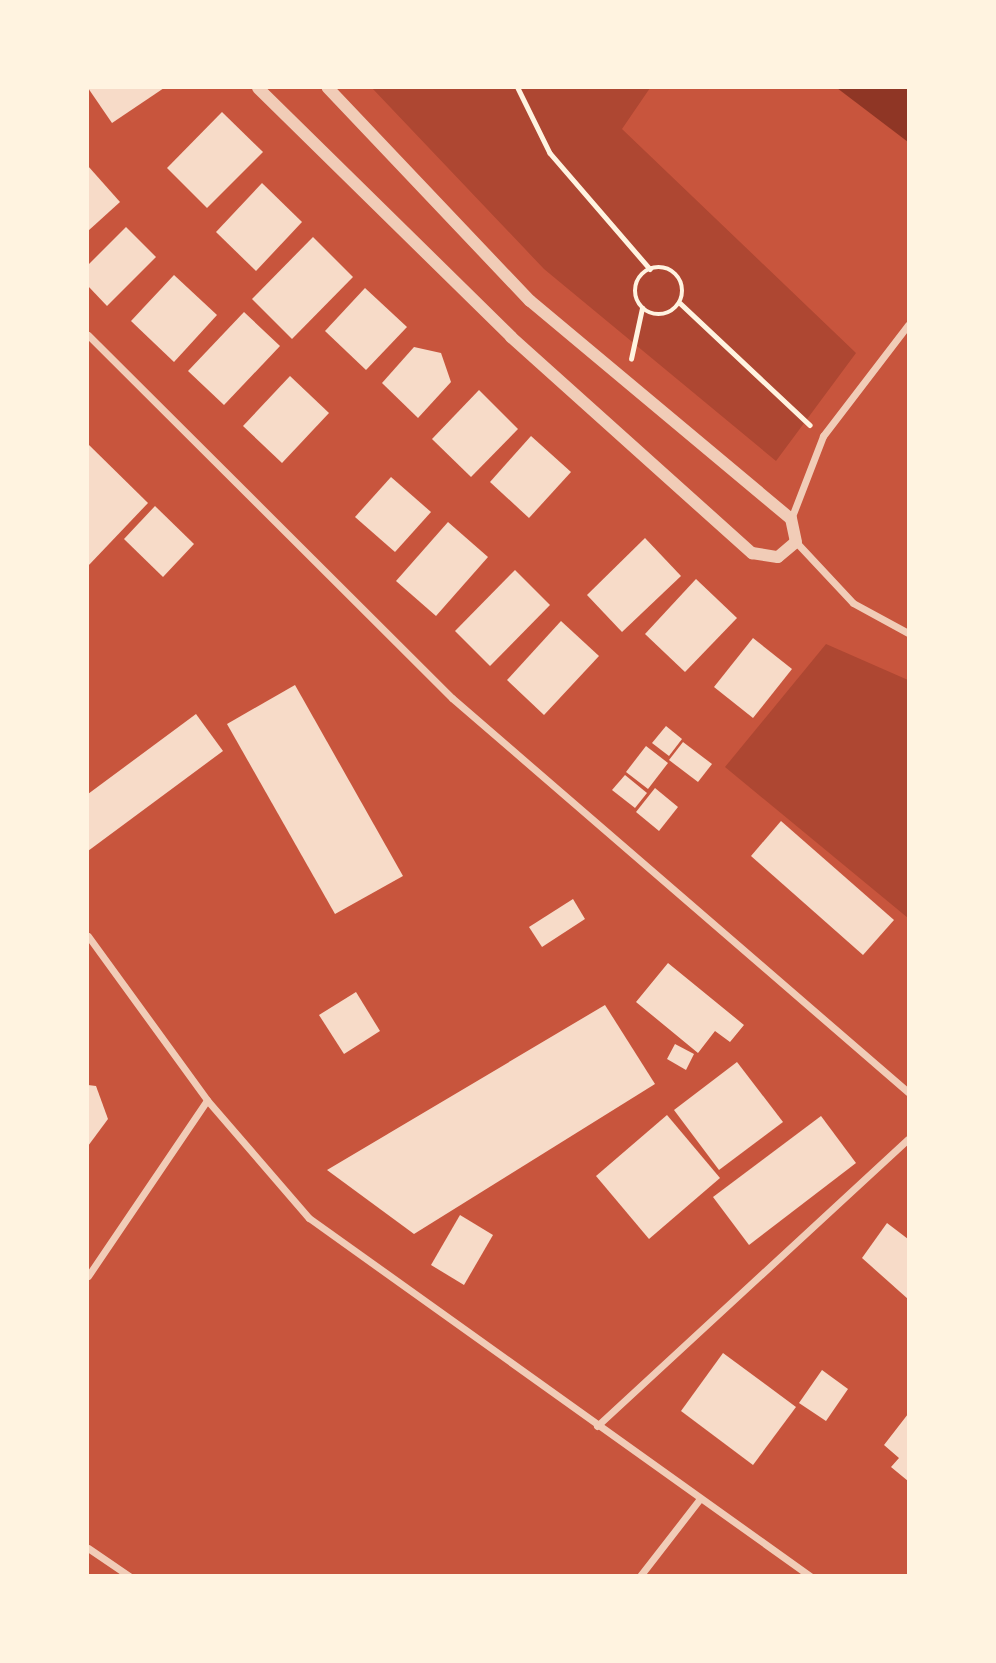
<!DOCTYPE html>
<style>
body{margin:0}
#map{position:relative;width:996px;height:1663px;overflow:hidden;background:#c8553d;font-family:"DejaVu Sans",sans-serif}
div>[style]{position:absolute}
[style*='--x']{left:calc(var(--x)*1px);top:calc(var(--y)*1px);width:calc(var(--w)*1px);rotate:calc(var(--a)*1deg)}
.green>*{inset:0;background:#ae4732}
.water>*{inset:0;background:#8f3625}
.building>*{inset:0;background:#f7dbc8}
.path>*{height:4.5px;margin:-2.25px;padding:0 2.25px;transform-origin:2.25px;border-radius:2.25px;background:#fff3e0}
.path>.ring{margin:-2.25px;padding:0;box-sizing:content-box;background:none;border:4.5px solid #fff3e0;border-radius:50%}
.minor>*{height:7px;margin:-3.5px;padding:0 3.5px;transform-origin:3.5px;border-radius:3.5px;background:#f1ccb7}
.tertiary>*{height:12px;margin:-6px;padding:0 6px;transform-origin:6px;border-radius:6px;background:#f1ccb7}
span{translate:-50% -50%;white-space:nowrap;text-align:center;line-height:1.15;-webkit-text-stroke:5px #fff3e0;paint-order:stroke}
.frame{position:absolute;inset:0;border:89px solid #fff3e0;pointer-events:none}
</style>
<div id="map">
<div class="green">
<div style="clip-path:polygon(372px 88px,650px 88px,622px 129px,856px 353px,776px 461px,544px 269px)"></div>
<div style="clip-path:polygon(826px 644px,908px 680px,908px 918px,725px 767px)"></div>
</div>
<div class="water">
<div style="clip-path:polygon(837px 88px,908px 88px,908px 142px)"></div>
</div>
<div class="building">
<div style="clip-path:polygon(88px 88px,164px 88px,112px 123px)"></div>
<div style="clip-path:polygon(222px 112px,263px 152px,207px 208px,167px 168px)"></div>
<div style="clip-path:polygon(88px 166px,120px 202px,88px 231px)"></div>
<div style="clip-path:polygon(262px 183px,302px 222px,256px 271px,216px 232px)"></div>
<div style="clip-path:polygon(126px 227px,156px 257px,107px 306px,88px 286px,88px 265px)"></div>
<div style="clip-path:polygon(313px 237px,353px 277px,292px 339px,252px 299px)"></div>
<div style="clip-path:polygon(174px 275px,217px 315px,174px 362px,131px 321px)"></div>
<div style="clip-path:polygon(365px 288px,407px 327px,366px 370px,325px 331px)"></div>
<div style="clip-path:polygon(244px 312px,280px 346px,224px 405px,188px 371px)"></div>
<div style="clip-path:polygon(414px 347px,441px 353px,451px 382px,418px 418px,382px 383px)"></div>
<div style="clip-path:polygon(290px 376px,329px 413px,282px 463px,243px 426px)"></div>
<div style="clip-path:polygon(479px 390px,518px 429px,471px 477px,432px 439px)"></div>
<div style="clip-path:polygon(531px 436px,571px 472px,529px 518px,490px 482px)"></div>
<div style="clip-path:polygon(88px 444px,148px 503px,88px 566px)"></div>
<div style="clip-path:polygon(391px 477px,431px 512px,395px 552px,355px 517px)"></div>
<div style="clip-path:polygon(155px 506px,194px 544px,163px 577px,124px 539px)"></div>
<div style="clip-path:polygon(448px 522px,488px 557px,436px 616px,396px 581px)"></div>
<div style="clip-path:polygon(645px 538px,681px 576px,622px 632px,587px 595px)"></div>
<div style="clip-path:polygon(515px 570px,550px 605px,490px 666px,455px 631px)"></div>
<div style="clip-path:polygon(696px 579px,737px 618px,685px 672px,645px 634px)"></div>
<div style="clip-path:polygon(561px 621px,599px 656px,544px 715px,507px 680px)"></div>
<div style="clip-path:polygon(753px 638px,792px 669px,753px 718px,714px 687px)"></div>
<div style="clip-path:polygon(295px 685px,403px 876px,335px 914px,227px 724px)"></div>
<div style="clip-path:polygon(196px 714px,223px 751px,88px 851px,88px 794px)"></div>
<div style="clip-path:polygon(666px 726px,682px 739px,669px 756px,652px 743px)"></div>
<div style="clip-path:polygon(683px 742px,712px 764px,698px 782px,669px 760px)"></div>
<div style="clip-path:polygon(646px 746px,668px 763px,648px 789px,626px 772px)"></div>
<div style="clip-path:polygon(625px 775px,647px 793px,635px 808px,612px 790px)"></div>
<div style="clip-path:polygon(655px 788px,678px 807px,659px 831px,636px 812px)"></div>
<div style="clip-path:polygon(781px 821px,894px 920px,863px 955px,751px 856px)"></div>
<div style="clip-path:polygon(573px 899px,585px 919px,542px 947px,529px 927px)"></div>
<div style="clip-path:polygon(668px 963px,744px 1025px,730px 1042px,715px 1031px,698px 1053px,636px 1002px)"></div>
<div style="clip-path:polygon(356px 992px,380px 1031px,344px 1054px,319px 1015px)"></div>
<div style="clip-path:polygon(605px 1005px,655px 1084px,414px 1234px,327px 1170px)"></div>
<div style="clip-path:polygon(675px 1044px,694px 1054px,686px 1070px,667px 1059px)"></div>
<div style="clip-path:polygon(737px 1062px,783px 1122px,719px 1170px,674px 1110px)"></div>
<div style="clip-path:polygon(88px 1085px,96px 1086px,108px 1119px,88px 1146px)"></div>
<div style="clip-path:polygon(667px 1115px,720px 1178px,649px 1239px,596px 1176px)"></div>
<div style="clip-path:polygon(821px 1116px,856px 1163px,749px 1245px,713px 1197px)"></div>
<div style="clip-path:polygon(460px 1215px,493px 1235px,464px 1285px,431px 1265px)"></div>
<div style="clip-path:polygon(887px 1223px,908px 1239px,908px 1299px,862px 1258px)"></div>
<div style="clip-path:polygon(723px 1353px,796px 1407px,753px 1465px,681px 1411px)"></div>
<div style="clip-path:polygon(822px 1370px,848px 1389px,826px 1421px,799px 1403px)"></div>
<div style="clip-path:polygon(908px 1414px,908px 1481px,891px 1467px,899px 1458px,884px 1445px)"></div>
</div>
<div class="path">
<div style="--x:518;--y:88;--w:72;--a:63.8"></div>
<div style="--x:550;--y:153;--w:153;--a:49.2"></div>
<div class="ring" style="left:635px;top:267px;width:43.5px;height:43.5px"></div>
<div style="--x:680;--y:303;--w:178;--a:43.2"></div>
<div style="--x:631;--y:359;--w:52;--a:-77.8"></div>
</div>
<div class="minor">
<div style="--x:88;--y:335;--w:514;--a:44.92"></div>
<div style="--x:452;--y:698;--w:603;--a:40.83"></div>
<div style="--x:791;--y:519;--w:89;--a:-68.9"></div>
<div style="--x:823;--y:436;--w:140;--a:-52.6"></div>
<div style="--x:796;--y:542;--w:83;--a:46.9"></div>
<div style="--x:853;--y:603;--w:63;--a:28.6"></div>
<div style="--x:88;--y:936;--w:203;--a:54"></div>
<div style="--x:207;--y:1100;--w:156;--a:49.2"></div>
<div style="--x:309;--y:1218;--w:616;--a:35.55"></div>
<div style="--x:88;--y:1276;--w:212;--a:-55.9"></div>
<div style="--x:597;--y:1426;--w:423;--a:-42.7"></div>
<div style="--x:88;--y:1548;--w:50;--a:34.3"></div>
<div style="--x:640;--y:1576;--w:96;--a:-52.2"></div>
</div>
<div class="tertiary">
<div style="--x:258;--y:88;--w:355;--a:44.5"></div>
<div style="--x:511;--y:337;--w:324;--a:41.9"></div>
<div style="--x:752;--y:553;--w:26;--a:9"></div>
<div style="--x:778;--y:557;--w:23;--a:-40"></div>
<div style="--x:796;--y:542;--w:24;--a:-102"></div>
<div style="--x:791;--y:519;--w:340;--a:-140.1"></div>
<div style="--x:530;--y:301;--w:294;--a:-133.5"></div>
</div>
<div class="frame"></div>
</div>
